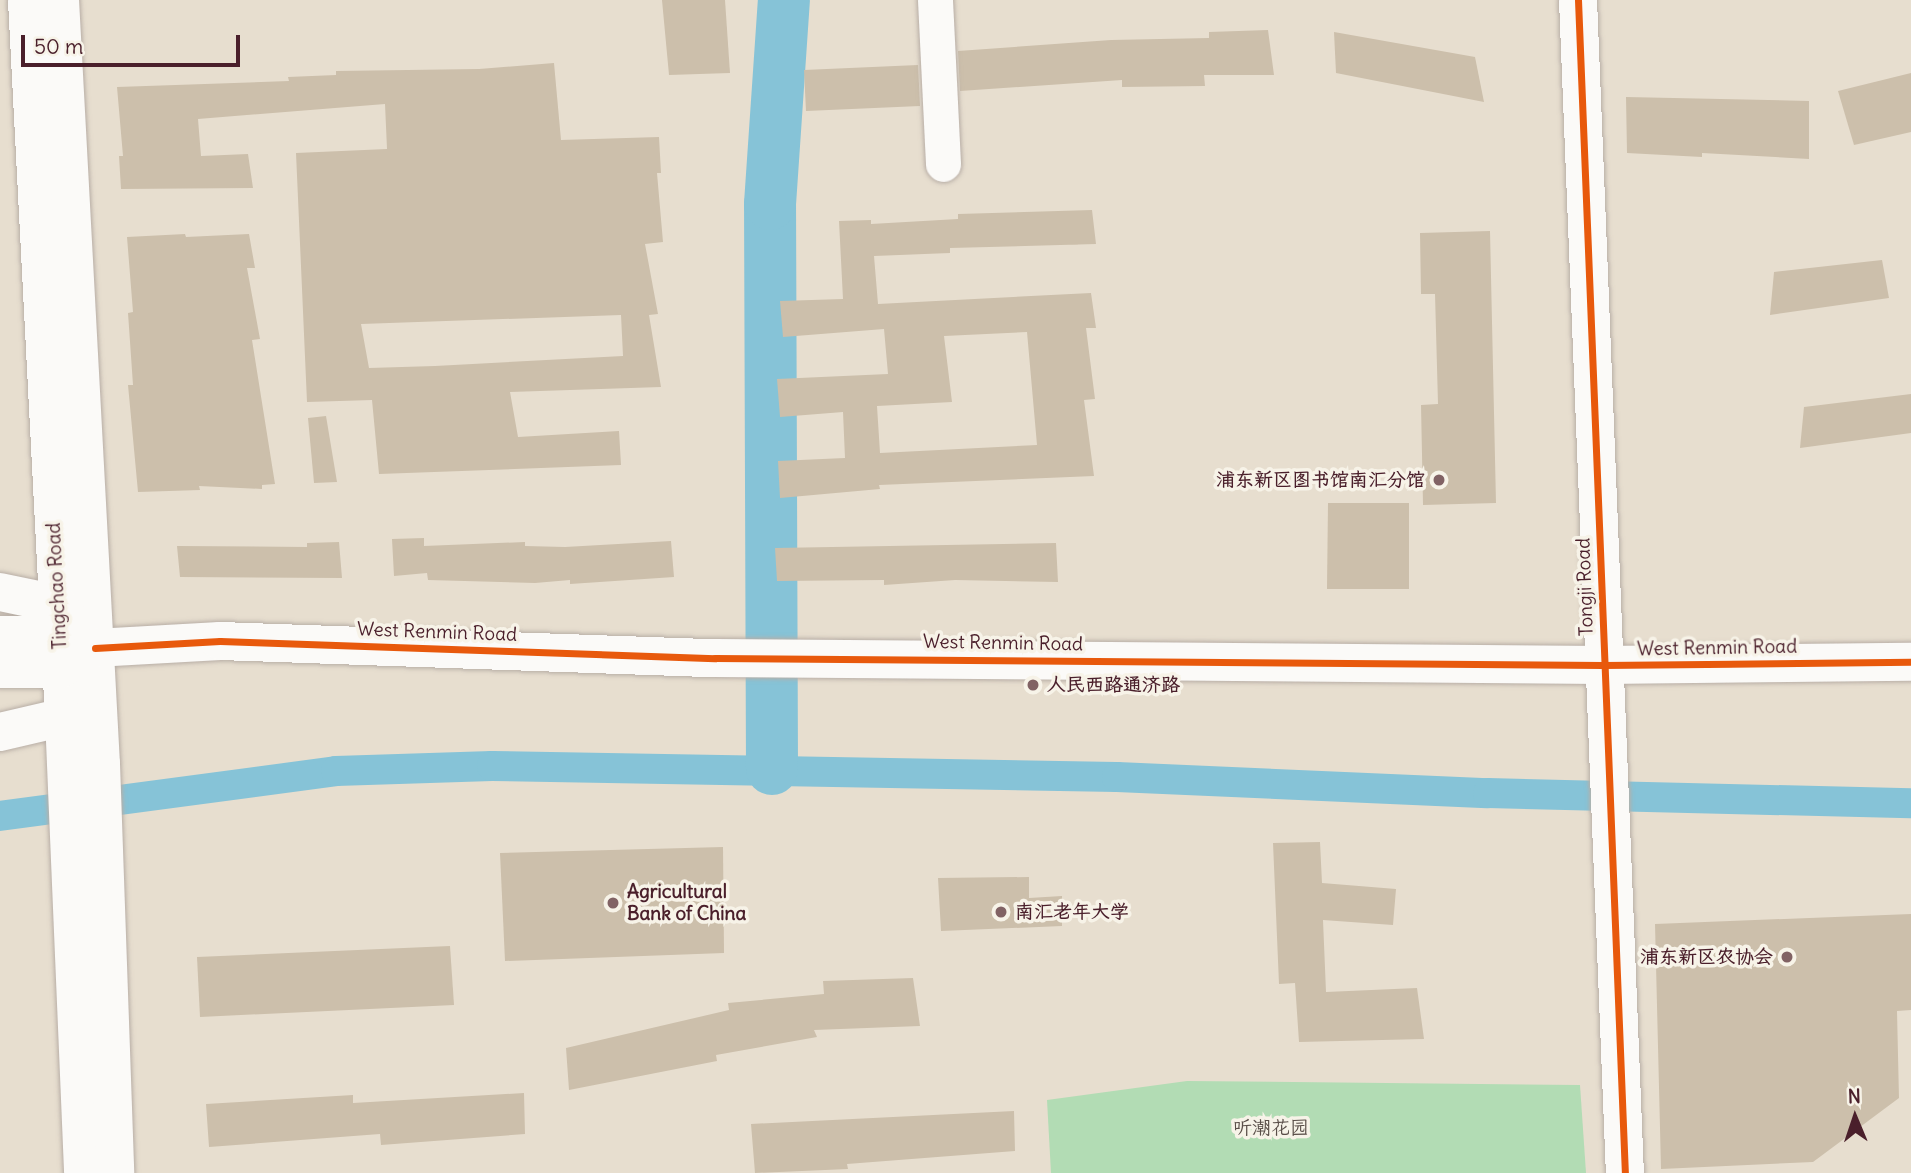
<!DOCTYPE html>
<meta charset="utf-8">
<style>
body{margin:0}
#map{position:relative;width:1911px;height:1173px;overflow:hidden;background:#e7decf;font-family:Delius,"LXGW WenKai TC",sans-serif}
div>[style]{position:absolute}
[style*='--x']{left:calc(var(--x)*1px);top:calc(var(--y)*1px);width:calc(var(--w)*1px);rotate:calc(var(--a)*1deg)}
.green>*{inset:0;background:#b2dcb4}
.canal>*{height:30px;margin:-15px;padding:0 15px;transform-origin:15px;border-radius:15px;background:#86c3d7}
.river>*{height:52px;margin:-26px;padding:0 26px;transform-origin:26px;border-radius:26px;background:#86c3d7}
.building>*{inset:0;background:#ccbfab}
.roads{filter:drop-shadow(0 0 2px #b8aea6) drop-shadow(0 0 2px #b8aea6)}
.street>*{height:35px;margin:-17.5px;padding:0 17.5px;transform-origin:17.5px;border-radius:17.5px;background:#fbfaf8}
.secondary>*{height:38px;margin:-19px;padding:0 19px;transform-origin:19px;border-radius:19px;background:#fbfaf8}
.cycleway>*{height:7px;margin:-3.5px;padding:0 3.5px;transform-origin:3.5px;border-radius:3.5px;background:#e8590c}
.dots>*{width:19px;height:19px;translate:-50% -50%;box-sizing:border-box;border:4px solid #f7f3e8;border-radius:50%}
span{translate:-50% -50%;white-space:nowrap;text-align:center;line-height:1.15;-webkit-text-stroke:7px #f7f3e8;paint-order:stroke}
.poi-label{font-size:19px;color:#4a1f2b;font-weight:700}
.right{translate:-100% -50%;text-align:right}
.left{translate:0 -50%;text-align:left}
.street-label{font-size:19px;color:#4a1f2b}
.park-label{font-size:19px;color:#594e48}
.north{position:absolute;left:1820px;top:1082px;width:70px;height:70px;-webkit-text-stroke:5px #f7f3e8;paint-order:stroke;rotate:358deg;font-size:19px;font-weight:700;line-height:28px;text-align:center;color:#4a1f2b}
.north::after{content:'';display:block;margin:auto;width:24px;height:32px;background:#4a1f2b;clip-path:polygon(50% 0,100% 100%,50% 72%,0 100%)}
.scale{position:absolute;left:21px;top:35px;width:219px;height:32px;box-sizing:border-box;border:4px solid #4a1f2b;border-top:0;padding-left:9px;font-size:21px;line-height:24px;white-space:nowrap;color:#4a1f2b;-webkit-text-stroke:5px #f7f3e8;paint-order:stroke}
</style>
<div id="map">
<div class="green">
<div style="clip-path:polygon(1187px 1081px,1580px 1085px,1586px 1173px,1051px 1173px,1047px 1100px)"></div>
</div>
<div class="canal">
<div style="--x:0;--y:816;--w:339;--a:-7.6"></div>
<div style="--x:336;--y:771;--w:156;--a:-1.8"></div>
<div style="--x:492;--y:766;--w:625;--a:1.01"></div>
<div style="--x:1117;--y:777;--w:371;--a:2.5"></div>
<div style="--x:1488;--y:793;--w:423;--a:1.4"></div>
</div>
<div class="river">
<div style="--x:772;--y:769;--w:565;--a:-90.2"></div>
<div style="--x:770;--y:204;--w:204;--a:-86.1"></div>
</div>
<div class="building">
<div style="clip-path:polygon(662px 0,725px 0,730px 73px,669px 75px)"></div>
<div style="clip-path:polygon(1268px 30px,1274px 75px,1204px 75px,1205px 86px,1122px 87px,1122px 80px,960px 91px,958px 51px,1111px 40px,1209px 38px,1209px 32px)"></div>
<div style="clip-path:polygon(1334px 32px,1475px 57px,1484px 102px,1336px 73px)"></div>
<div style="clip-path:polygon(evenodd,554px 63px,561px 140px,659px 137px,661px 173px,657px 173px,663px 242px,645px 244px,658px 314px,649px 315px,661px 387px,510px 392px,518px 437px,619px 431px,621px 465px,379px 474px,372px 400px,307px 402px,296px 153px,387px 149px,385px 104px,198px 119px,201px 156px,248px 154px,253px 188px,121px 189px,119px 156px,123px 156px,117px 87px,289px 81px,288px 77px,336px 75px,336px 71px,479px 69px,554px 63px,621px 315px,623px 356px,435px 366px,369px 368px,361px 324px,621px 315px)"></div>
<div style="clip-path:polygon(918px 65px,920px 106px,806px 111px,804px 70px)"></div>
<div style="clip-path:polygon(1911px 73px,1911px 132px,1854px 145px,1838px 91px)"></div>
<div style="clip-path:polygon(1626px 97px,1809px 101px,1809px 159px,1702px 153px,1702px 157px,1627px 153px)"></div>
<div style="clip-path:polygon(evenodd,1092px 210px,1096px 244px,950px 248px,950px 253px,874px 256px,878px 304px,1091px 293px,1096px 328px,1086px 328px,1095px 399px,1084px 400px,1094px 476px,879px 485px,880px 489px,780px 498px,778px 461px,845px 458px,843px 412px,780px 417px,777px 379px,888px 374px,884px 329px,783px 337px,780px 301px,843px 299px,839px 221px,871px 220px,871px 224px,958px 219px,958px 214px,1092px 210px,1027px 332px,1037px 445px,880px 453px,877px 406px,952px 402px,944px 336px,1027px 332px)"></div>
<div style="clip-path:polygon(1490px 231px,1496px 503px,1423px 505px,1421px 405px,1438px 404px,1435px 294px,1421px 294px,1420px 233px)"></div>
<div style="clip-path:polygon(185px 234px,186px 237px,249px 234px,255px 268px,247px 268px,260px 339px,252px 340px,275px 484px,262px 485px,262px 489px,199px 486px,200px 490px,138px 492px,128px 385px,133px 385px,128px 313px,133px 312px,127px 237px)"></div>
<div style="clip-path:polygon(1882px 260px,1889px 298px,1770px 315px,1774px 272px)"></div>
<div style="clip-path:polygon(1911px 394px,1911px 433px,1800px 448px,1804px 407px)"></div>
<div style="clip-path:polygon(326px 416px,337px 482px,314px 483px,308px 418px)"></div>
<div style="clip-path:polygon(1328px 503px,1409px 503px,1409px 589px,1327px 589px)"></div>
<div style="clip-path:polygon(424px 538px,424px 546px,525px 542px,525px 546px,565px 547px,671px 541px,674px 577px,570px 584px,570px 580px,535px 583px,428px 580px,427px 573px,394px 576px,392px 539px)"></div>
<div style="clip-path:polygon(339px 542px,342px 578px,180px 577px,177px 546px,307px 547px,307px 543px)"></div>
<div style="clip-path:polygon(1056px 543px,1058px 582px,955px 580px,884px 585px,884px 580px,777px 581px,775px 548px)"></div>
<div style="clip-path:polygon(1320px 842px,1322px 883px,1396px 889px,1393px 925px,1323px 920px,1326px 992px,1417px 988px,1424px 1039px,1299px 1042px,1295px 983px,1279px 984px,1273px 843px)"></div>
<div style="clip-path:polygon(723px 847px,724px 953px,505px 961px,500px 853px)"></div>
<div style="clip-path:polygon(1029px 877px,1029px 898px,1062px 896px,1062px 926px,941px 931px,938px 878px)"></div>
<div style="clip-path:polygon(1911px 914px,1911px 1010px,1897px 1011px,1899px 1098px,1813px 1162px,1661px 1169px,1655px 924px)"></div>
<div style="clip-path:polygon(450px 946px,454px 1005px,200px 1017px,197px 957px)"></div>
<div style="clip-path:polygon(913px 978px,920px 1026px,814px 1030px,817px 1037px,716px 1055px,717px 1061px,569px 1090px,566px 1048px,729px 1010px,728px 1003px,824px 994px,823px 981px)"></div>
<div style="clip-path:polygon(524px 1093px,525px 1134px,381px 1145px,380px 1134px,209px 1147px,206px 1104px,353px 1095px,353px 1103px)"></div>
<div style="clip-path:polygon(1014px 1111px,1015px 1151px,847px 1164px,848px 1169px,755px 1173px,751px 1124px)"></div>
</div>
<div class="roads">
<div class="street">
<div style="--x:935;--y:0;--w:164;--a:87.2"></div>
</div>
<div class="secondary">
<div style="--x:27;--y:0;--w:718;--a:87.05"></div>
<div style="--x:64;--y:717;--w:456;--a:87.6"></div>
<div style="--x:60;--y:0;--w:765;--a:86.93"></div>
<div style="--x:101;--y:764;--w:409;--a:88"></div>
<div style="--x:1578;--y:0;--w:1174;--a:87.71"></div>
<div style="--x:0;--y:592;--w:58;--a:11.9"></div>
<div style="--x:57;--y:604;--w:25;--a:50"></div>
<div style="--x:0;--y:635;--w:59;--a:0"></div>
<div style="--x:59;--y:635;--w:38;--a:20"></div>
<div style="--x:95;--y:648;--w:125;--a:-3.2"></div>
<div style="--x:220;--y:641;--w:495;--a:2"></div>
<div style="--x:715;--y:658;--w:888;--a:0.45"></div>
<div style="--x:1603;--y:665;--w:308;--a:-0.6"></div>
<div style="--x:0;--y:669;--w:61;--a:0"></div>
<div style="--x:61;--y:669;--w:23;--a:-31"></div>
<div style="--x:0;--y:732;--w:66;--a:-13.2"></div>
</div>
</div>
<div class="cycleway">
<div style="--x:1578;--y:0;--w:1174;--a:87.71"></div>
<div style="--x:95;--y:648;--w:125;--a:-3.2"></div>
<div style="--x:220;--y:641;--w:495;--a:2"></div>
<div style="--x:715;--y:658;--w:888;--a:0.45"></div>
<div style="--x:1603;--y:665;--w:308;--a:-0.6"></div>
</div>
<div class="dots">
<div style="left:1439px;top:480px;background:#816264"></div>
<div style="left:1033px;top:685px;background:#816264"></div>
<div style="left:613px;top:903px;background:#816264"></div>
<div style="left:1001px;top:912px;background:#816264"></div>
<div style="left:1787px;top:957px;background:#816264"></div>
</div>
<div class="poi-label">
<span class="right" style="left:1425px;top:480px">浦东新区图书馆南汇分馆</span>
<span class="left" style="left:1047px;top:685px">人民西路通济路</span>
<span class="left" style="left:627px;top:903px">Agricultural<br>Bank of China</span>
<span class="left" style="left:1015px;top:912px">南汇老年大学</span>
<span class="right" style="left:1773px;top:957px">浦东新区农协会</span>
</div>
<div class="street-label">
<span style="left:57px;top:586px;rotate:-93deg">Tingchao Road</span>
<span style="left:1585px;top:587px;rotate:-92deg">Tongji Road</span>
<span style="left:437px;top:632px;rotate:2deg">West Renmin Road</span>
<span style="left:1003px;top:643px;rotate:1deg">West Renmin Road</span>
<span style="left:1717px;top:648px;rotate:-1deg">West Renmin Road</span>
</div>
<div class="park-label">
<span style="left:1271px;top:1128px">听潮花园</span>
</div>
<div class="north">N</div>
<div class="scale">50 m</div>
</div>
